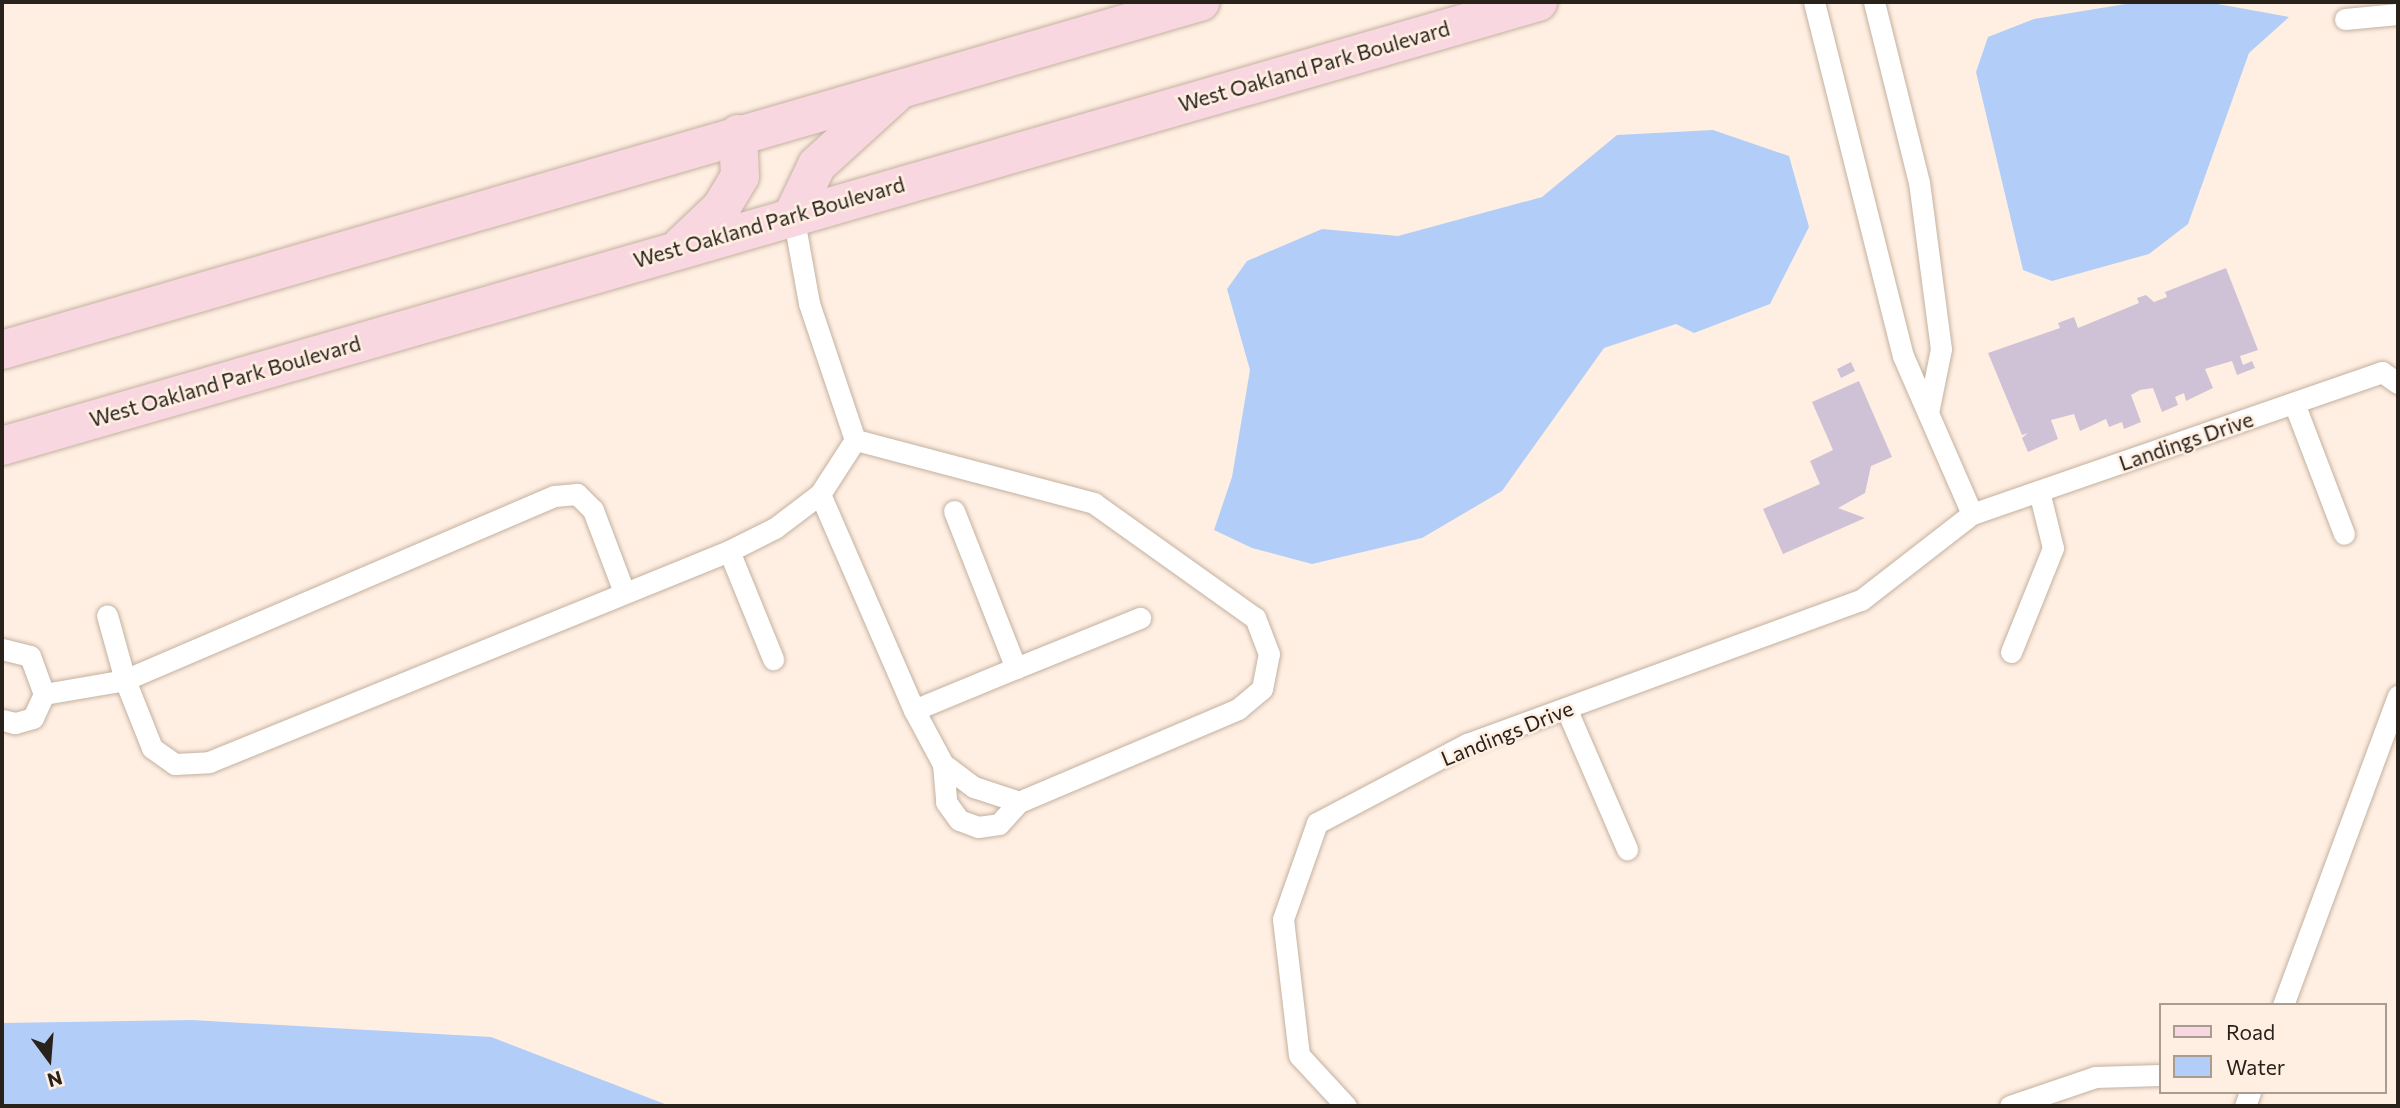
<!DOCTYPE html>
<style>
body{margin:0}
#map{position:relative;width:2400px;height:1108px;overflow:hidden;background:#ffefe2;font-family:Commissioner,sans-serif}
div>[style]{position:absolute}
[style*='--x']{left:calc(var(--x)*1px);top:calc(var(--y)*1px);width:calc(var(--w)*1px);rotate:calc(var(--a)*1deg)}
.water>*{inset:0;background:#b2cef8}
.building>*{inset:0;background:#cfc2d6}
.roads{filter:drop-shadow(0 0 2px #c3b1a0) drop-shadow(0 0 2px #c3b1a0)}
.service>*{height:21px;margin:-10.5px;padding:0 10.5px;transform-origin:10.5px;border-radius:10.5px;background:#fff}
.primary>*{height:38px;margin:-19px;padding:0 19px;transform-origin:19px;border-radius:19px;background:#f9d7e0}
span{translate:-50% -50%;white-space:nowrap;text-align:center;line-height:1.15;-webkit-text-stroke:5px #ffefe2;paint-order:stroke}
.street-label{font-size:21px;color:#28221b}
.frame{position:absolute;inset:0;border:4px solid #28221b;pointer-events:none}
.legend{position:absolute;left:2159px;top:1003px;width:228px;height:91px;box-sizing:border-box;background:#ffefe2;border:2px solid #a99d92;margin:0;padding:9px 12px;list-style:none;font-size:21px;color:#28221b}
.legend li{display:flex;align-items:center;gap:14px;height:35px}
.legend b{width:35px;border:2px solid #a99d92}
.north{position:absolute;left:14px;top:1024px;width:70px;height:70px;-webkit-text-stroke:5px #ffefe2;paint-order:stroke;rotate:164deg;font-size:19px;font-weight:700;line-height:28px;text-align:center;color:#28221b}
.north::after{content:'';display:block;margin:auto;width:24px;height:32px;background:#28221b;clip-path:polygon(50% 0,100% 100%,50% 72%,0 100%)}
</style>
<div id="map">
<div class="water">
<div style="clip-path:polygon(2138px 2px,2207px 2px,2289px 17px,2249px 53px,2188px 224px,2149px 254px,2052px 281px,2023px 270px,1976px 72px,1988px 37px,2034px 19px)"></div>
<div style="clip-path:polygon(1713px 130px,1789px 156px,1809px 227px,1770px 304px,1694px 333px,1676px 324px,1604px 348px,1502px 491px,1422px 538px,1312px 564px,1252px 548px,1214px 530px,1232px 477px,1250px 370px,1227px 289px,1247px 261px,1322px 229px,1398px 236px,1542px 197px,1617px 135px)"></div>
<div style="clip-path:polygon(192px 1020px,491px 1037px,670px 1106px,2px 1106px,2px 1023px)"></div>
</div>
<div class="building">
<div style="clip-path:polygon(2226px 268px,2258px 350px,2240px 356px,2243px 365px,2252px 361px,2255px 368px,2237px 375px,2232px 361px,2205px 369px,2213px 388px,2186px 401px,2184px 393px,2175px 397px,2178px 405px,2162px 412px,2153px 388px,2140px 390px,2131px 395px,2141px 422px,2124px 429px,2122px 422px,2109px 427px,2106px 419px,2080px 431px,2074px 414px,2051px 420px,2058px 439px,2028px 452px,2022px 438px,2028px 433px,2022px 435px,1988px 353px,2060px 328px,2058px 323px,2074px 317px,2078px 328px,2139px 303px,2137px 298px,2146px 295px,2154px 302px,2167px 297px,2165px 292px)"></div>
<div style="clip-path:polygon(1851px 362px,1855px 371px,1841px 378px,1837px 369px)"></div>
<div style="clip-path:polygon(1859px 381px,1892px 457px,1871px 466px,1865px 493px,1838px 508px,1865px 518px,1783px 554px,1763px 509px,1820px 484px,1810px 461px,1833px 450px,1812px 402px)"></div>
</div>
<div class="roads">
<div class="service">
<div style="--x:1814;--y:2;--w:365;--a:75.9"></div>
<div style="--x:1903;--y:356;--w:172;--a:66.4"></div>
<div style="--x:1874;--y:2;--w:186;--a:76"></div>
<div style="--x:1919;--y:182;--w:168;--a:82.5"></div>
<div style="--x:1941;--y:349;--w:65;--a:101.5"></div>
<div style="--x:2345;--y:19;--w:53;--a:-5.4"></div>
<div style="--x:2294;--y:403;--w:140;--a:69.1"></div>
<div style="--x:820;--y:494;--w:236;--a:66.5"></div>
<div style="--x:914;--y:710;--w:61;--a:61.8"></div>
<div style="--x:943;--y:764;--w:39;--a:37"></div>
<div style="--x:974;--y:787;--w:47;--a:18.4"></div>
<div style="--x:1019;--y:802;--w:238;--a:-23"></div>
<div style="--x:1238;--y:709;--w:31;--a:-40"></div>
<div style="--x:1262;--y:689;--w:36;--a:-79"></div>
<div style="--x:1269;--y:654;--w:39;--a:-111"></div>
<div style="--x:1255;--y:618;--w:198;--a:-144.5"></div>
<div style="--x:1094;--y:503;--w:247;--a:-165.2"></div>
<div style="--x:954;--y:511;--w:169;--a:68.5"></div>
<div style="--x:1016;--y:668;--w:134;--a:-22"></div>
<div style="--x:729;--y:551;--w:117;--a:67.8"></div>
<div style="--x:624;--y:592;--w:88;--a:-110.7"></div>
<div style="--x:593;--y:510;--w:23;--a:-135"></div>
<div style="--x:577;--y:494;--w:23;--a:175"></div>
<div style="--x:554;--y:496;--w:467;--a:156.8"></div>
<div style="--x:125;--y:680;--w:73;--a:68.3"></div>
<div style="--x:152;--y:748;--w:28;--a:35"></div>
<div style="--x:175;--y:764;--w:34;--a:-3"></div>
<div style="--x:209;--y:762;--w:561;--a:-22.09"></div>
<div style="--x:729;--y:551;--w:51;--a:-26.6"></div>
<div style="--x:775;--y:528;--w:56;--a:-37.1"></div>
<div style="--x:820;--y:494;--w:64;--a:-57.1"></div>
<div style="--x:855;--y:440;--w:145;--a:-108.6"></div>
<div style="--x:809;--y:303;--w:89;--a:-100.3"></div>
<div style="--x:2;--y:649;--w:29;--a:14"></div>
<div style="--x:30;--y:656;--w:40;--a:69.8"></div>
<div style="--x:44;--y:694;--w:26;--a:115"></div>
<div style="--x:33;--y:718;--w:19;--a:164"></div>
<div style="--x:15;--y:723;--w:13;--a:-167"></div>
<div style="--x:2011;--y:652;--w:112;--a:-68"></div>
<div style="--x:2053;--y:548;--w:59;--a:-103.8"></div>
<div style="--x:44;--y:694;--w:82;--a:-9.8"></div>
<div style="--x:125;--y:680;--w:67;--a:-105.5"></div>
<div style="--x:1566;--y:708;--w:154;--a:66.6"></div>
<div style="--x:914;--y:710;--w:110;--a:-22.4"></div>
<div style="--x:943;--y:764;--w:38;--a:85"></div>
<div style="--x:946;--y:802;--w:22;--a:54"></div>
<div style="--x:959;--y:820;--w:20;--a:20"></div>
<div style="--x:978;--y:827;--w:21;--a:-8"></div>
<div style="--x:999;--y:824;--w:30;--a:-48"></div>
<div style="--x:2283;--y:1005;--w:330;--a:-69.6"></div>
<div style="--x:1346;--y:1106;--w:69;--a:-132.7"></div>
<div style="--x:1299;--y:1055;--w:137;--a:-96.7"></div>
<div style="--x:1283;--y:919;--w:102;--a:-70.5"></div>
<div style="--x:1317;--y:823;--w:170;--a:-27.8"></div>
<div style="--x:1467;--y:744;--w:419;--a:-20.1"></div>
<div style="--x:1861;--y:600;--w:140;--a:-37.8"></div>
<div style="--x:1972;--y:514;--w:434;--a:-19.1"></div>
<div style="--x:2382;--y:372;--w:19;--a:35"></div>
<div style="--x:2010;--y:1106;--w:90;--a:-18.8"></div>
<div style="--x:2095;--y:1077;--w:65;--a:-1.8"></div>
<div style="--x:2245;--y:1106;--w:15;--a:-70"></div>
</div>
<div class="primary">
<div style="--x:793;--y:215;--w:55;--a:-64.4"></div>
<div style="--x:817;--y:165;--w:105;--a:-42.3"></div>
<div style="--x:682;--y:245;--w:54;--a:-43.5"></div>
<div style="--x:721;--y:208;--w:37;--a:-59"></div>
<div style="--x:740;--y:176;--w:42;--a:-92.7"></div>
<div style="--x:2;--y:350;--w:1248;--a:-16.2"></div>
<div style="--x:2;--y:446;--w:1599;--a:-16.12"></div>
</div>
</div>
<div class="street-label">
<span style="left:1314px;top:66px;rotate:-16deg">West Oakland Park Boulevard</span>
<span style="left:769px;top:222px;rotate:-16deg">West Oakland Park Boulevard</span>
<span style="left:225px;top:381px;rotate:-16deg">West Oakland Park Boulevard</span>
<span style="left:2186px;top:441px;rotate:-19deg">Landings Drive</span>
<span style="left:1507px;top:733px;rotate:-22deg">Landings Drive</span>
</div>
<div class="frame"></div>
<ul class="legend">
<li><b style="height:9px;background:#f9d7e0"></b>Road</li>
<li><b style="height:19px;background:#b2cef8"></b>Water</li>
</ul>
<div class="north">N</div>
</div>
